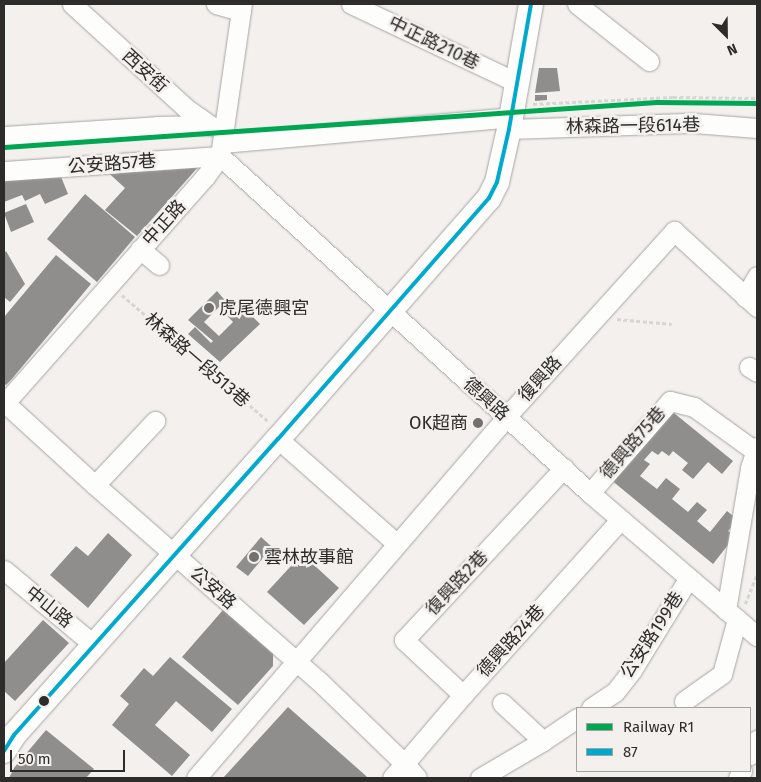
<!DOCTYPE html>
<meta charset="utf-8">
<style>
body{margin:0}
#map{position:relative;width:761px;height:782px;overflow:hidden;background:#f3f0ee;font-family:"Fira Sans","Noto Sans TC",sans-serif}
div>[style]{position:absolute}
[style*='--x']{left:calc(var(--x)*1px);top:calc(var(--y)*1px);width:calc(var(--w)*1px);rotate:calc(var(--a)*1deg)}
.building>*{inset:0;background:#8f8e8d}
.path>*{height:2.5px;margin-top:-1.25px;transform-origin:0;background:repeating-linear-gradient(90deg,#d6d6d5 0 4px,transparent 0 6.5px)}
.roads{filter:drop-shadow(0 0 1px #a7a5a4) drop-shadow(0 0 1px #a7a5a4)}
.minor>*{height:19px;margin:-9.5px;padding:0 9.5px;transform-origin:9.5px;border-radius:9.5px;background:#fdfdfc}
.major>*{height:24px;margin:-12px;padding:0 12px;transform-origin:12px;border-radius:12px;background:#fdfdfc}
.bus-1>*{height:4px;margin:-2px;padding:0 2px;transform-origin:2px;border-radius:2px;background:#00a9ce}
.rail-1>*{height:5px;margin:-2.5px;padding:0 2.5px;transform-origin:2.5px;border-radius:2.5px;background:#00a651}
.dots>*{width:14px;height:14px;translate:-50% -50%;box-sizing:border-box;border:2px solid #f4f0ed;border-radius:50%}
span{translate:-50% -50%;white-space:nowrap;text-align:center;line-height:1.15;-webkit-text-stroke:5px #f4f0ed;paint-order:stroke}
.street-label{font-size:18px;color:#2d2c2b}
.poi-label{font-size:18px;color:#2d2c2b}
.left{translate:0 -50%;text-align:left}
.right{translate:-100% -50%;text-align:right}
.frame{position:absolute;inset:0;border:5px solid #2d2c2b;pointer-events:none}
.legend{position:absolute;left:576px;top:707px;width:175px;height:65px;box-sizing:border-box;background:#f4f0ed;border:1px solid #a4a29f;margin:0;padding:6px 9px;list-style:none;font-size:15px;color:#2d2c2b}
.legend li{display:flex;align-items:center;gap:10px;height:25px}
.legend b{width:25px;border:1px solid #a4a29f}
.north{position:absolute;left:701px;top:10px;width:50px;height:50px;-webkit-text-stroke:4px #f4f0ed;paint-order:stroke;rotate:157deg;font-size:14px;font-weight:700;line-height:20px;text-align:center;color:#2d2c2b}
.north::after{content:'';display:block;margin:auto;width:18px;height:22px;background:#2d2c2b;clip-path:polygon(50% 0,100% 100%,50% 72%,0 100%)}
.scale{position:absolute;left:10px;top:750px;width:115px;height:22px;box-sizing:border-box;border:2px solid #2d2c2b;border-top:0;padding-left:6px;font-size:15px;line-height:18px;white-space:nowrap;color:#2d2c2b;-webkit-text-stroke:4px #f4f0ed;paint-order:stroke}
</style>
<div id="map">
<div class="building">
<div style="clip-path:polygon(539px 68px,557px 68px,560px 91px,535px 93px)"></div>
<div style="clip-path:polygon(535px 95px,547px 95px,547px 100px,535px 101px)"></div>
<div style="clip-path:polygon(207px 157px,137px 236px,105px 210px,125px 188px,101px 166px)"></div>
<div style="clip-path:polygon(55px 162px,68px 194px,45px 204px,40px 194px,25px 201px,22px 195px,4px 202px,4px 167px)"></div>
<div style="clip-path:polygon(85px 194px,135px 237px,97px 282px,47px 239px)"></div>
<div style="clip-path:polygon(26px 204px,34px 222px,11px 232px,4px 213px)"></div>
<div style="clip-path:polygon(6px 251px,25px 284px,10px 302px,4px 297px,4px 254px)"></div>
<div style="clip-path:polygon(56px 255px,91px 284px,11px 380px,6px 385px,4px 384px,4px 317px)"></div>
<div style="clip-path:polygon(evenodd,217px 291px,239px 317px,246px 310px,260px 324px,220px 362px,188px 334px,195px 327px,211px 343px,213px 341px,188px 320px,217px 291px,219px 307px,233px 322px,219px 336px,204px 322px,219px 307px)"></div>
<div style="clip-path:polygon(669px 409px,733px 461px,722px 474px,708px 462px,693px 479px,682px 470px,688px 463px,673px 451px,669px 456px,662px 451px,658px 455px,652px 451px,644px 460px,650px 464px,640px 476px,657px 489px,666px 478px,680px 489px,672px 499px,688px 512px,697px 502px,707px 510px,697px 521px,710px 532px,727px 511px,738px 520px,728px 531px,735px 536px,713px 564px,610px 479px)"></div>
<div style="clip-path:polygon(108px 533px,132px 555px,88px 608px,50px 575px,76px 546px,88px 556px)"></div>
<div style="clip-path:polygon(261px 537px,272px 547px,248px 576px,236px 567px)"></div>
<div style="clip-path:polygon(302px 554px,339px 588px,304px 625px,267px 592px)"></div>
<div style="clip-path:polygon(223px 610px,273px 653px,273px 666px,238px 705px,182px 657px)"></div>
<div style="clip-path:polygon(43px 620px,69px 643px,15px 701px,4px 691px,4px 663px)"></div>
<div style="clip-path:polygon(170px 657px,232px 709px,212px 732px,176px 701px,155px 725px,190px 755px,172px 776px,112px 725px,129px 704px,120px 696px,144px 668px,153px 676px)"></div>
<div style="clip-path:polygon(288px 707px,365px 775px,368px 778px,223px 778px)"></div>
<div style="clip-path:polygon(46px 730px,94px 769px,86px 778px,9px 778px,14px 768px)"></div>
</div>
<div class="path">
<div style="--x:533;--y:104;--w:140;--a:-2.9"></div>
<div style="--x:673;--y:97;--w:84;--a:0.7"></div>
<div style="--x:122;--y:295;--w:193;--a:40.8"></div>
<div style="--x:617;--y:319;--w:55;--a:5.2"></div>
<div style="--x:745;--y:604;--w:31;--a:-68"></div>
</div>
<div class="roads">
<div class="minor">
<div style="--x:72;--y:4;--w:156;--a:42.4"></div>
<div style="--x:187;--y:109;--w:29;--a:35"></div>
<div style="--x:216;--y:4;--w:26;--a:16"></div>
<div style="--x:351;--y:4;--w:185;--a:25.3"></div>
<div style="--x:577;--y:4;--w:92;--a:38.4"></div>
<div style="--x:509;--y:129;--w:185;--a:-1.9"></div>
<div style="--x:694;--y:123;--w:63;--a:4.5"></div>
<div style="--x:4;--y:136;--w:153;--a:-3.7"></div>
<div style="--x:157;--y:126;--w:52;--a:-1.1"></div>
<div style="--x:222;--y:143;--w:290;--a:-5.1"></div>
<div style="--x:4;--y:171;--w:217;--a:-4"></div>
<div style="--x:220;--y:156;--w:500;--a:42.33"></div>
<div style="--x:590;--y:493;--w:220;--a:40.6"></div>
<div style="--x:140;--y:249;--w:25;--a:40"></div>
<div style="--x:745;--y:297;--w:24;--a:-60"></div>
<div style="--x:749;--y:367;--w:9;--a:32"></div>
<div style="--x:4;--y:402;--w:123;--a:42.4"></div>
<div style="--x:95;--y:485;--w:298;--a:41.2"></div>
<div style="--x:319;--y:681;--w:120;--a:44"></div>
<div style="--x:405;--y:764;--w:18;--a:49"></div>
<div style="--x:4;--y:404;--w:303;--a:-48.5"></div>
<div style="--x:205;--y:177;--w:26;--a:-54"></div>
<div style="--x:220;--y:156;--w:154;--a:-81.8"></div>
<div style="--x:278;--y:439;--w:157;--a:41.4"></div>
<div style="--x:95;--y:485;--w:88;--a:-46.8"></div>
<div style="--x:590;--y:493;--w:122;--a:-49"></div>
<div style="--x:670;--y:401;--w:25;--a:14"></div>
<div style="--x:694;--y:407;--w:75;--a:35.8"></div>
<div style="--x:4;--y:570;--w:117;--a:39.8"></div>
<div style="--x:726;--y:610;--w:144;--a:-80.4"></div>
<div style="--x:750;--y:468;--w:22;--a:-72"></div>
<div style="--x:463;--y:695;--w:81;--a:-137"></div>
<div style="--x:404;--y:640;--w:235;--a:-47.1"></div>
<div style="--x:684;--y:701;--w:47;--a:-35.4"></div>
<div style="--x:722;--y:674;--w:57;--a:-74.7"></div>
<div style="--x:502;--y:703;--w:56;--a:42.8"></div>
<div style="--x:591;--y:708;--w:29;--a:-34"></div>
<div style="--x:615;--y:692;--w:28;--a:-52"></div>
<div style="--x:632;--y:670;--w:107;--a:-58.4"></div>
<div style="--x:750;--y:755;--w:17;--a:-65"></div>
<div style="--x:196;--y:778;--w:476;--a:-49.3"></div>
<div style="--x:506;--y:417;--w:251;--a:-47.9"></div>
<div style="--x:674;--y:231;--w:113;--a:42.5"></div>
<div style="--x:392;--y:778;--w:109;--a:-49.5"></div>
<div style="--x:463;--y:695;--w:235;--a:-48.1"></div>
<div style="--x:480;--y:778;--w:73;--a:-30.4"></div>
<div style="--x:543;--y:741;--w:41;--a:-34.1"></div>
<div style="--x:738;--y:778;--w:8;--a:-60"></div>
</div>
<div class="major">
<div style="--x:4;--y:751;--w:19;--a:-58"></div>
<div style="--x:14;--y:735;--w:397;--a:-48.3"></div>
<div style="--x:278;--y:439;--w:320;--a:-48.8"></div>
<div style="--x:489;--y:198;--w:18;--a:-63"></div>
<div style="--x:497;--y:182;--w:54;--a:-77.2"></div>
<div style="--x:509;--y:129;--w:127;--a:-80"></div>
</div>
</div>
<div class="bus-1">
<div style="--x:4;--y:751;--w:19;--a:-58"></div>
<div style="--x:14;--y:735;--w:397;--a:-48.3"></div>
<div style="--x:278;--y:439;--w:320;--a:-48.8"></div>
<div style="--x:489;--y:198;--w:18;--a:-63"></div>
<div style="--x:497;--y:182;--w:54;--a:-77.2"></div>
<div style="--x:509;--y:129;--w:127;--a:-80"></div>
</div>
<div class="rail-1">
<div style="--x:4;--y:147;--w:654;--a:-3.95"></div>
<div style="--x:656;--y:102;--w:101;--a:0.6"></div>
</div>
<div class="dots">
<div style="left:209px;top:308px;background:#72716f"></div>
<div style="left:478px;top:423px;background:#72716f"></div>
<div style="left:254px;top:557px;background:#72716f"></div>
<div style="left:44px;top:701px;background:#2d2c2b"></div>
</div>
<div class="street-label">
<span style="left:434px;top:43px;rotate:26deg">中正路210巷</span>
<span style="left:145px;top:71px;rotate:42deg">西安街</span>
<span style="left:633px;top:126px;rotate:-1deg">林森路一段614巷</span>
<span style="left:112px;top:164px;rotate:-4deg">公安路57巷</span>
<span style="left:164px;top:223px;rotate:-48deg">中正路</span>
<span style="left:197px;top:360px;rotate:41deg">林森路一段513巷</span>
<span style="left:540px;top:379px;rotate:-48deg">復興路</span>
<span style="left:486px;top:399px;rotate:42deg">德興路</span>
<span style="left:633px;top:443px;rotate:-49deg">德興路75巷</span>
<span style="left:457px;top:583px;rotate:-47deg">復興路2巷</span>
<span style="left:213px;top:588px;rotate:41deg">公安路</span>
<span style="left:49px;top:607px;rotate:39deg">中山路</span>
<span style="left:652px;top:635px;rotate:-57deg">公安路199巷</span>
<span style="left:511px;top:641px;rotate:-48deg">德興路24巷</span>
</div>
<div class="poi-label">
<span class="left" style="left:219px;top:308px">虎尾德興宮</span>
<span class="right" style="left:468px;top:423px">OK超商</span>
<span class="left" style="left:264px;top:557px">雲林故事館</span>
</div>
<div class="frame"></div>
<ul class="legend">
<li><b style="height:6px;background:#00a651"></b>Railway R1</li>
<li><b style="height:6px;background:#00a9ce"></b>87</li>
</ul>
<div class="north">N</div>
<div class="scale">50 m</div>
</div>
